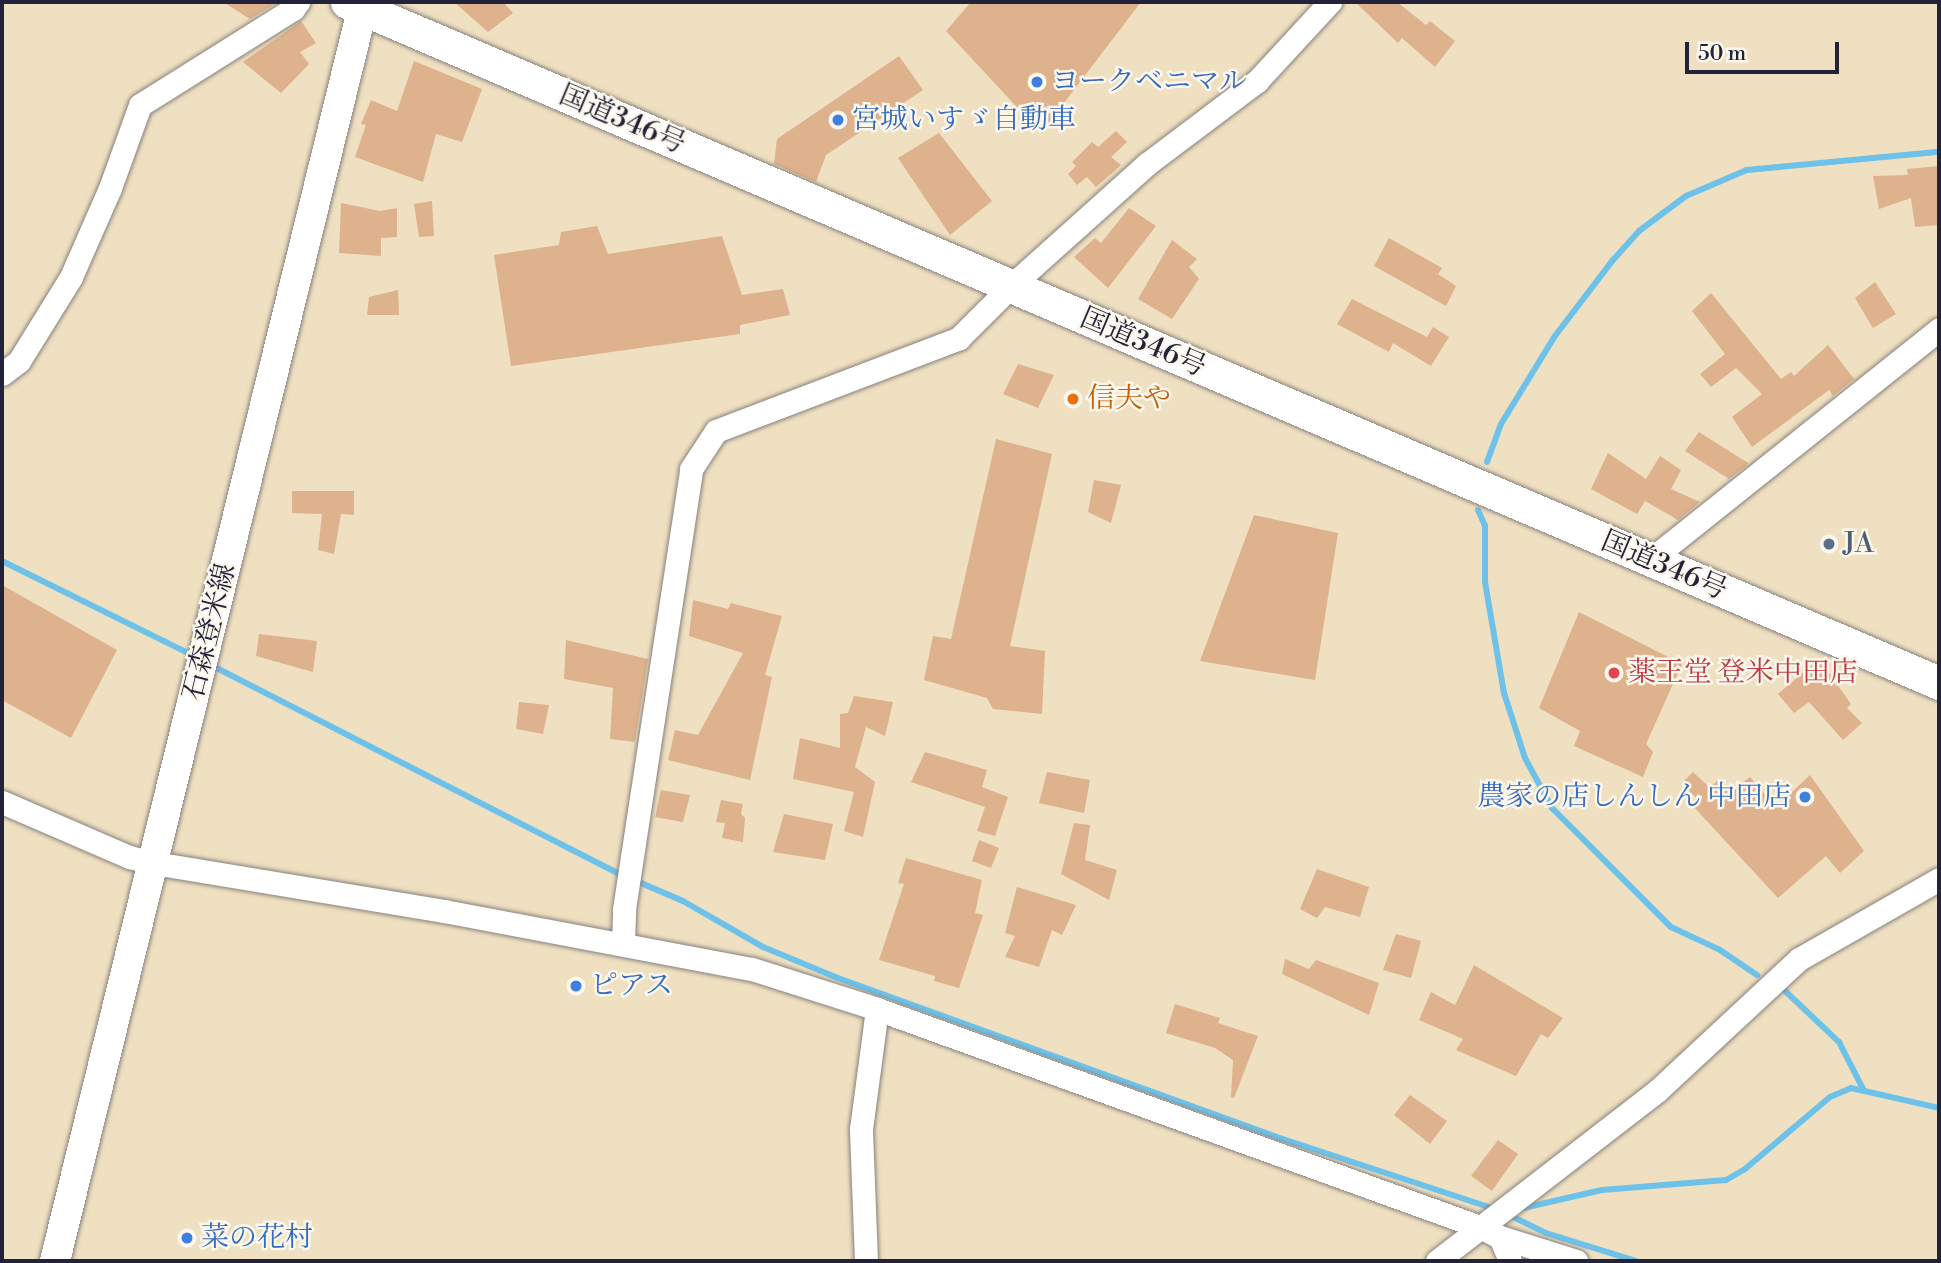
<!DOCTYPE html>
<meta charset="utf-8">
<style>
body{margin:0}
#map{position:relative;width:1941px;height:1263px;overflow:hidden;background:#efe0c1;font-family:"Libre Bodoni","Noto Serif JP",serif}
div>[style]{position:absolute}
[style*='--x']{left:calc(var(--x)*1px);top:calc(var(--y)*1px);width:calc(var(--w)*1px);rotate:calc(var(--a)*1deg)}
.stream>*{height:6px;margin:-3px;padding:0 3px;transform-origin:3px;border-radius:3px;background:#6ec2ea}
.building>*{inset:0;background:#ddb28d}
.roads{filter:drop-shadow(0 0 2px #88817e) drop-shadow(0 0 2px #88817e)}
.minor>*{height:23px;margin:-11.5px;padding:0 11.5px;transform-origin:11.5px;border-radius:11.5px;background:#fff}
.major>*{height:30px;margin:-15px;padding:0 15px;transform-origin:15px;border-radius:15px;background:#fff}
.highway>*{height:33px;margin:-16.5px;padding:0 16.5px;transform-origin:16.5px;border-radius:16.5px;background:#fff}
.dots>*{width:19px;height:19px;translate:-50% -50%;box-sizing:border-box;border:4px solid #fbf7ec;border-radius:50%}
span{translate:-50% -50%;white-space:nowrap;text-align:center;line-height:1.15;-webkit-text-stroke:5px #fbf7ec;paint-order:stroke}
.shop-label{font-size:28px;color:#366cbe}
.left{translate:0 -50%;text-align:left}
.right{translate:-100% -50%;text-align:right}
.street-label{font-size:28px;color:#22223b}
.food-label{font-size:28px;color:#c56008}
.service-label{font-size:28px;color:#4e5e75}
.health-label{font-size:28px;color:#be3a42}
.frame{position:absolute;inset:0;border:4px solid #22223b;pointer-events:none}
.scale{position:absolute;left:1685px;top:42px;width:154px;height:32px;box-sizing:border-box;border:4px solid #22223b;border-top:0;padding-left:9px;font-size:21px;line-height:24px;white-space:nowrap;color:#22223b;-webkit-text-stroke:5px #fbf7ec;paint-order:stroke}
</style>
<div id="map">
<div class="stream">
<div style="--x:1487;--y:462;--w:40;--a:-69.8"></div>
<div style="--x:1501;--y:424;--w:103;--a:-58.5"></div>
<div style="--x:1555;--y:336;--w:96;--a:-52.7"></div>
<div style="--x:1613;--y:260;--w:39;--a:-48"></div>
<div style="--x:1639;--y:231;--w:59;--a:-36.7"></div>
<div style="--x:1686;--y:196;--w:66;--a:-23.1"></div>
<div style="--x:1747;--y:170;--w:193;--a:-5.4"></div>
<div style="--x:1478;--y:510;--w:17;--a:66"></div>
<div style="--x:1485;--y:526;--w:56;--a:90"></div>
<div style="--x:1485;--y:582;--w:113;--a:80.3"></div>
<div style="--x:1504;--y:693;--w:68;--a:72.1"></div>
<div style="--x:1525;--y:758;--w:57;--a:61.6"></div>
<div style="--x:1552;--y:808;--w:168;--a:45"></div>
<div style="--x:1671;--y:927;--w:54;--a:25.1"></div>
<div style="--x:1720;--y:950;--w:45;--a:34"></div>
<div style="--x:2;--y:561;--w:214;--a:26.3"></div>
<div style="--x:209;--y:664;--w:466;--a:27.1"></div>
<div style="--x:634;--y:880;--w:53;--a:23.2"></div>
<div style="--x:683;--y:901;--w:92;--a:29.9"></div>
<div style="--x:763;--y:947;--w:81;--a:22.5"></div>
<div style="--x:838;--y:978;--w:473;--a:19.9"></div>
<div style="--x:1283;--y:1139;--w:223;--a:18.3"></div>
<div style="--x:1782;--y:988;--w:79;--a:43.5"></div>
<div style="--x:1839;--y:1042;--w:53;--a:62.9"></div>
<div style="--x:1519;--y:1209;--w:85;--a:-12.9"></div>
<div style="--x:1602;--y:1190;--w:124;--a:-4.6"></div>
<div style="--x:1726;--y:1180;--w:22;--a:-30"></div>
<div style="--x:1745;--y:1169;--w:111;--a:-40.3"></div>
<div style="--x:1830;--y:1097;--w:23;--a:-23"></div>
<div style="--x:1851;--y:1088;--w:90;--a:12.8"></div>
<div style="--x:1507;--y:1214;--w:43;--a:26"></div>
<div style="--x:1546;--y:1233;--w:94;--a:17.3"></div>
</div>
<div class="building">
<div style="clip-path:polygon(223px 2px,278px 2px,250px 19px)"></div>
<div style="clip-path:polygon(454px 2px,503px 2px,513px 13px,488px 32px)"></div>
<div style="clip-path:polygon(971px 2px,1141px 2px,1041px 133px,946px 31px)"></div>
<div style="clip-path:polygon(1355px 2px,1397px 2px,1426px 25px,1430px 21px,1455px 41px,1435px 67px,1402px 38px,1398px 43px)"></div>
<div style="clip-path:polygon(301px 21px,316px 43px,300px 52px,309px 64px,281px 93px,243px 62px)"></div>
<div style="clip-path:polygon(899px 56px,923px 90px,826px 155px,816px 182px,774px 164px,777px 139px)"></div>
<div style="clip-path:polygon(414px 61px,482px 89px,462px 142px,436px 134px,423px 182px,355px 157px,366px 125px,361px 124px,371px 100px,397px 111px)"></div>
<div style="clip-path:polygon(1116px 131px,1127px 142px,1111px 157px,1121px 165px,1096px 187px,1087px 177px,1077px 185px,1068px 174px,1076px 166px,1072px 162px,1092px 142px,1098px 147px)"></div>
<div style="clip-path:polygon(939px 133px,992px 201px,950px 235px,898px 158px)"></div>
<div style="clip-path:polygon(1939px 166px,1939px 225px,1915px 227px,1911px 198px,1879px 209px,1873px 176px,1908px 175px,1907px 169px)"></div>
<div style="clip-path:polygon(432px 201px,434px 236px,419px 237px,414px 204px)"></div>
<div style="clip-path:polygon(341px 203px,380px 211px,397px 208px,397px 237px,381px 238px,381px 256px,339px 253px)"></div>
<div style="clip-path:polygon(1129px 208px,1156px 226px,1108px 288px,1074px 257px,1095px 238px,1101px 243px)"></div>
<div style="clip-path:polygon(597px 226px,608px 254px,722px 236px,742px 295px,783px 289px,790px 315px,740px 325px,740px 334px,511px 366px,494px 255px,559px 245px,561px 232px)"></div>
<div style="clip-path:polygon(1389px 238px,1442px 268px,1438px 274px,1456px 286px,1446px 306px,1374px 266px)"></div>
<div style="clip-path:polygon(1172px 240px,1197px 259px,1189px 267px,1199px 279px,1172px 319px,1138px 299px)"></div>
<div style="clip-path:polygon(1875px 282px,1896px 314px,1873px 328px,1855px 298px)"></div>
<div style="clip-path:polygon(398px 290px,399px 315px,367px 315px,369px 297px)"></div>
<div style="clip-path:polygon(1711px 293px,1781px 379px,1791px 372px,1794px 376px,1828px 345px,1854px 379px,1833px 396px,1829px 390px,1752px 447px,1732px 417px,1762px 394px,1736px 368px,1711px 387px,1700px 374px,1725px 354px,1692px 311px)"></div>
<div style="clip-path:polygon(1352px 299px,1427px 337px,1433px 327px,1449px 337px,1431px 366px,1393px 343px,1389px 352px,1337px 324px)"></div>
<div style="clip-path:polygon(1018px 364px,1054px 375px,1038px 408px,1003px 394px)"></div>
<div style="clip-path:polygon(1699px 432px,1748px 463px,1746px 466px,1729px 479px,1685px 451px)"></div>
<div style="clip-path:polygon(996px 439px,1052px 454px,1010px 646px,1045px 651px,1042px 714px,993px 709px,987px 698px,924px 680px,933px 636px,951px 639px)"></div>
<div style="clip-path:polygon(1608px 453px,1646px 479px,1660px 456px,1681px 470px,1671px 489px,1700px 502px,1678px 520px,1645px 501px,1637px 514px,1591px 489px)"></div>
<div style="clip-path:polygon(1094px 480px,1121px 485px,1111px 523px,1088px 512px)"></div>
<div style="clip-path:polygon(292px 491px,354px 491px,354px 515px,341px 514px,334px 554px,318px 550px,322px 514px,292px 513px)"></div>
<div style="clip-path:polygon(1254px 515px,1338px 533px,1315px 680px,1200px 661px)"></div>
<div style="clip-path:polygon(2px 585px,117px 650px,71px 738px,2px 700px)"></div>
<div style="clip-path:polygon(693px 600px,728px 609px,731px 603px,782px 616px,765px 675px,772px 677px,750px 780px,668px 760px,675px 730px,698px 735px,743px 653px,689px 636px)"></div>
<div style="clip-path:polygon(1579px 612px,1682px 664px,1646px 744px,1653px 752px,1643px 777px,1574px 746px,1580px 731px,1539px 708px)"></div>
<div style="clip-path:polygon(259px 634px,317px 641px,313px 672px,256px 656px)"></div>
<div style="clip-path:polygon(566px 640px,648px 659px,635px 742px,610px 739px,613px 688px,564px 679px)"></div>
<div style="clip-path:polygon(1819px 659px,1851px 704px,1847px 708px,1862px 723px,1843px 740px,1809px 702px,1794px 713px,1778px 694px)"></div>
<div style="clip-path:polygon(854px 696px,893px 702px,885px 736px,866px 727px,855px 767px,875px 782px,863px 837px,844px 831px,854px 792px,793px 779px,800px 738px,840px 748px,840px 714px,848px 713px)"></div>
<div style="clip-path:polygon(519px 702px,549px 705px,543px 734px,516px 729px)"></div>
<div style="clip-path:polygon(925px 752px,987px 770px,982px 787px,1008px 797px,995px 836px,977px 831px,985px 807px,911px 782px)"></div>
<div style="clip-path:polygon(1047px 772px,1090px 780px,1084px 813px,1039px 803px)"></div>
<div style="clip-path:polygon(1693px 772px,1710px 788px,1719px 779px,1731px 791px,1750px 777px,1776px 807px,1810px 775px,1864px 851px,1840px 873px,1826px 856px,1778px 898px,1692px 805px,1698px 800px,1682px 783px)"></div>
<div style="clip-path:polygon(661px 790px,690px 795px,683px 822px,655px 817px)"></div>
<div style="clip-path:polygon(721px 800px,743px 804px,741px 814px,745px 818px,743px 842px,722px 838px,725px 823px,716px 822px)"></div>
<div style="clip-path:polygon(784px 814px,833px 824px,825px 860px,773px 852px)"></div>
<div style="clip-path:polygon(1074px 823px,1090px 825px,1085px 860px,1117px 870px,1109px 900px,1061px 874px)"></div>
<div style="clip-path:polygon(979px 840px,999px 848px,991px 868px,972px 861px)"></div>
<div style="clip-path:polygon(906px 858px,982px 880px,975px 913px,983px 915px,959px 988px,934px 981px,935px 976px,879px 960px,904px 884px,898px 883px)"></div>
<div style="clip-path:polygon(1317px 869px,1369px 887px,1360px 917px,1325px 907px,1317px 918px,1300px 909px)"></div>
<div style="clip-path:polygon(1017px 887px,1076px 905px,1062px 935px,1052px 930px,1039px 967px,1005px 957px,1015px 936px,1005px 933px)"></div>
<div style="clip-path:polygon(1396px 934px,1421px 941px,1411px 978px,1383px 970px)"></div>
<div style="clip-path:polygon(1285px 959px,1309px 969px,1316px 960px,1379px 983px,1369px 1015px,1282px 974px)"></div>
<div style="clip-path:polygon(1474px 965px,1563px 1018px,1548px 1038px,1541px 1034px,1516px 1076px,1456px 1050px,1463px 1039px,1419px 1020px,1431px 992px,1455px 1005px)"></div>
<div style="clip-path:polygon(1175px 1004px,1220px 1018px,1218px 1023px,1258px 1036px,1234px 1098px,1231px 1097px,1233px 1060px,1215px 1048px,1166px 1033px)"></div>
<div style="clip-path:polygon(1410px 1095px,1447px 1121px,1430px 1144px,1394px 1115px)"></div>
<div style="clip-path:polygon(1498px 1140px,1518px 1154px,1492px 1191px,1471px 1176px)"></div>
</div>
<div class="roads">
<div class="minor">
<div style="--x:2;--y:374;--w:21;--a:-37"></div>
<div style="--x:19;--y:361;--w:99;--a:-58.2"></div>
<div style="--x:71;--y:277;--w:97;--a:-66.3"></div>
<div style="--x:110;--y:188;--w:88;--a:-70.1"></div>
<div style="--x:140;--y:105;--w:181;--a:-32.1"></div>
<div style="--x:293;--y:9;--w:9;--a:-54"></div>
<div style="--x:1650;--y:560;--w:370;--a:-38.6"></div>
<div style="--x:2;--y:802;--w:138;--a:23.4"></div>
<div style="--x:129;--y:857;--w:26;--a:13"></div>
<div style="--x:154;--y:863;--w:294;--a:9.4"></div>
<div style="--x:444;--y:911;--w:313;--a:10.7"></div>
<div style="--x:752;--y:969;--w:131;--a:17.7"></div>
<div style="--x:877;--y:1009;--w:641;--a:19.88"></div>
<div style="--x:1480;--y:1227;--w:22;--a:27"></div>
<div style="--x:1500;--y:1237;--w:80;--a:17.5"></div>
<div style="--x:623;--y:943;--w:34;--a:-88"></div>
<div style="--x:624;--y:909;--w:445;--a:-81.3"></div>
<div style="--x:691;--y:469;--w:45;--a:-56.7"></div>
<div style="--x:716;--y:431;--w:260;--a:-20.9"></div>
<div style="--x:959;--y:338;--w:74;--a:-45"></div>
<div style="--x:1011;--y:286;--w:183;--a:-41.9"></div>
<div style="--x:1147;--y:164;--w:138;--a:-37"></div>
<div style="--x:1257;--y:81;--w:108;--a:-47.3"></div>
<div style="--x:1500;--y:1237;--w:26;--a:67"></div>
<div style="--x:866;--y:1261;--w:132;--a:-92.2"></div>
<div style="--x:861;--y:1129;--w:121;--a:-82.4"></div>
<div style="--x:1437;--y:1261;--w:279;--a:-37.7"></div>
<div style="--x:1658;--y:1090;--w:192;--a:-42.9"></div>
<div style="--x:1799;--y:959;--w:161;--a:-29.7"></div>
</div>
<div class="major">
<div style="--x:55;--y:1261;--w:1296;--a:-76.21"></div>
</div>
<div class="highway">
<div style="--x:347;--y:2;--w:1732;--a:23.16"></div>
</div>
</div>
<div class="dots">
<div style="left:1037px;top:82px;background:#3f7fe0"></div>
<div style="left:838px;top:120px;background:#3f7fe0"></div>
<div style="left:1073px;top:399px;background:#e8710a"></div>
<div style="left:1829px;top:544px;background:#5c6f8a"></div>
<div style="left:1614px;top:673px;background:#e0444e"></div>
<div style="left:1805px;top:797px;background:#3f7fe0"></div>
<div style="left:576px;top:986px;background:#3f7fe0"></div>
<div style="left:187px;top:1238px;background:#3f7fe0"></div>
</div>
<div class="shop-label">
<span class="left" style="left:1051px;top:82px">ヨークベニマル</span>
<span class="left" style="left:852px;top:120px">宮城いすゞ自動車</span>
<span class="right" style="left:1791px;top:797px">農家の店しんしん 中田店</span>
<span class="left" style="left:590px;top:986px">ピアス</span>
<span class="left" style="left:201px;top:1238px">菜の花村</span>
</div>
<div class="street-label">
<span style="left:622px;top:120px;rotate:23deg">国道346号</span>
<span style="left:1143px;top:343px;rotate:23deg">国道346号</span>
<span style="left:1664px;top:566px;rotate:23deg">国道346号</span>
<span style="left:210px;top:632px;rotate:-76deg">石森登米線</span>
</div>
<div class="food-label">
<span class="left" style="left:1087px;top:399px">信夫や</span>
</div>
<div class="service-label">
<span class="left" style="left:1843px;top:544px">JA</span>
</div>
<div class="health-label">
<span class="left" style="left:1628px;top:673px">薬王堂 登米中田店</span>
</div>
<div class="frame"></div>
<div class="scale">50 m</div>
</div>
